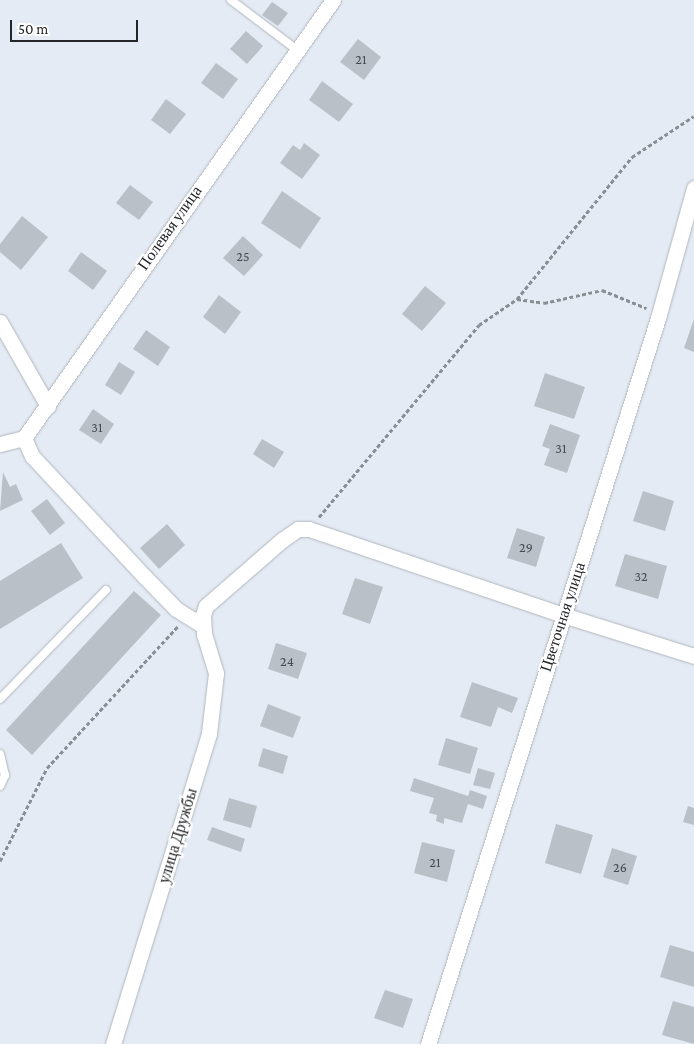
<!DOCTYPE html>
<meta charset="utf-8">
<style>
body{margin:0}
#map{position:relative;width:694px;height:1044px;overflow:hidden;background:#e5ebf4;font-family:"Crimson Pro",serif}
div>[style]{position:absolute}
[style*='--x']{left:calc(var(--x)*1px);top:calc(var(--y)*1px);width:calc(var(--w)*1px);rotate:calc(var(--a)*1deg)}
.building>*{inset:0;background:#b9c0c8}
.path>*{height:3px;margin-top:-1.5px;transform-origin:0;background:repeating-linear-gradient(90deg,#898e94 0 4px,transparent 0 6.5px)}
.roads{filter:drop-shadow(0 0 1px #afb6be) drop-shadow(0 0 1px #afb6be)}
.service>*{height:8px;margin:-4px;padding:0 4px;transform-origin:4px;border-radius:4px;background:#fff}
.minor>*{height:15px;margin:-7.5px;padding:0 7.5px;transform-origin:7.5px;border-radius:7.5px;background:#fff}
span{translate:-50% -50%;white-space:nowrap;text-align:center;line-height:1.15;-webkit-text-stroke:4.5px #fff;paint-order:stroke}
.number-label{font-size:14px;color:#484c51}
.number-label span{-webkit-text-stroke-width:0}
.street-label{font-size:16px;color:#232529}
.scale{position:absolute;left:10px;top:20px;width:128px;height:22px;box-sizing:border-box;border:2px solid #232529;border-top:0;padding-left:6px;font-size:15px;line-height:18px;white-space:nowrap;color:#232529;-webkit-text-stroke:4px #fff;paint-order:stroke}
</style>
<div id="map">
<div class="building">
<div style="clip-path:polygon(272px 2px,288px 13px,278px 26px,262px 15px)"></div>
<div style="clip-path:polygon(246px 31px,263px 46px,247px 64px,230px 49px)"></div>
<div style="clip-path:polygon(358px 39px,381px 57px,364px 80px,340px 62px)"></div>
<div style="clip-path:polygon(216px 63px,238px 79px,223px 99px,201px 83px)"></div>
<div style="clip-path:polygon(322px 81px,353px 104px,339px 122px,309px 100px)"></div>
<div style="clip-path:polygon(166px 99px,186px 114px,170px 134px,151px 120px)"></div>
<div style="clip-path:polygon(304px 143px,320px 155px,302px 179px,280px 163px,293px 145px,300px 150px)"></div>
<div style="clip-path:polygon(130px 185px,153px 202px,139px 220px,116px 203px)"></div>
<div style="clip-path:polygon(282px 191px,321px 218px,300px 249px,261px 223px)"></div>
<div style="clip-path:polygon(22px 216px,48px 237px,21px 270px,0 252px,0 244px)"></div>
<div style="clip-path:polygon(243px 236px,263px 255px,244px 276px,223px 258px)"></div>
<div style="clip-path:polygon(81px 252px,107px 271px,93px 290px,68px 271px)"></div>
<div style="clip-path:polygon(425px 286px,446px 303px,422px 331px,402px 314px)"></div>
<div style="clip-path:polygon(219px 295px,241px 312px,225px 334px,203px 317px)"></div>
<div style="clip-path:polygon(694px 319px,694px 352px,684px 348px)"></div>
<div style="clip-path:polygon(146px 330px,170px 347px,158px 366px,133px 349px)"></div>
<div style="clip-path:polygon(119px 362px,135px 372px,121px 395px,105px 385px)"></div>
<div style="clip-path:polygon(545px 373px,585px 387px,574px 419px,534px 406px)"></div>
<div style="clip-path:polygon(93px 409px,114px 424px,101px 444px,79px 430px)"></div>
<div style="clip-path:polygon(550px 424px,580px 435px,567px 473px,544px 465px,550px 449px,542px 446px)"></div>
<div style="clip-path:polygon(262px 439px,284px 452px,274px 468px,253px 454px)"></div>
<div style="clip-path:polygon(3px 472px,10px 487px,16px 484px,23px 500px,0 511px)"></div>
<div style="clip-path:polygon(643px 491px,674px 501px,665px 531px,633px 521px)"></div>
<div style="clip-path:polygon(47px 499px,65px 523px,50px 535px,31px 511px)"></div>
<div style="clip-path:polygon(167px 524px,185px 545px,159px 569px,140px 548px)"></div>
<div style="clip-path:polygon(517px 528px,545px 537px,536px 567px,507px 558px)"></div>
<div style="clip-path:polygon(61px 543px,83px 578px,0 629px,0 581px)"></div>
<div style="clip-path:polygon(625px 554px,667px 566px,658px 599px,615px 586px)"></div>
<div style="clip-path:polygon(355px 578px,383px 587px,370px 624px,342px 614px)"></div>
<div style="clip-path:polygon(134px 591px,161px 615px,32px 755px,6px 730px)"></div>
<div style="clip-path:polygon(276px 643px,307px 653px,298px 679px,268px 669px)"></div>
<div style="clip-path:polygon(472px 682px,518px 698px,512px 713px,498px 707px,491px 727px,460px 717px)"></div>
<div style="clip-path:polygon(268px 704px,301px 717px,293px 738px,260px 726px)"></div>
<div style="clip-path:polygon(446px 738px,478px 748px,470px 774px,438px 765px)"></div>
<div style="clip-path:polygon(263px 748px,288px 756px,283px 774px,258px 766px)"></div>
<div style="clip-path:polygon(478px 768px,495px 773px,490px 789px,473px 785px)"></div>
<div style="clip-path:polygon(414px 778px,468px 796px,470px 790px,487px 796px,483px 809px,468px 804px,462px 823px,444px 818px,444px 824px,436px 821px,437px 815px,429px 813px,434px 798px,410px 791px)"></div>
<div style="clip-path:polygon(229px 798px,257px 806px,251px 828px,223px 820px)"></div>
<div style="clip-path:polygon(688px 806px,694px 808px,694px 825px,683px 822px)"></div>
<div style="clip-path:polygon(556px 824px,593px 835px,581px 874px,545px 863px)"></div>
<div style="clip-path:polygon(212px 827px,245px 839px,241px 852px,207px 840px)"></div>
<div style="clip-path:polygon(422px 842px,455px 850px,447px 882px,414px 873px)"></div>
<div style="clip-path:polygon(612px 848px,637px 856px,628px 885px,603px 877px)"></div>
<div style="clip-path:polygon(670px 945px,694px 952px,694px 987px,660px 977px)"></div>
<div style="clip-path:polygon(385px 990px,413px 999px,403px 1028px,374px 1018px)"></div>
<div style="clip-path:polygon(673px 1001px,694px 1007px,694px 1044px,662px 1035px)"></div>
</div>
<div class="path">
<div style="--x:517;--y:299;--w:27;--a:8"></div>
<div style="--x:544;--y:303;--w:59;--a:-12.6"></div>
<div style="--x:602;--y:290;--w:48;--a:22.2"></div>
<div style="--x:319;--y:517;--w:250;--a:-50.2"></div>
<div style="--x:479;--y:325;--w:46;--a:-34.4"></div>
<div style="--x:517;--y:299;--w:183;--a:-51"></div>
<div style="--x:632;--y:157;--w:74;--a:-33.5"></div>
<div style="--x:0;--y:861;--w:104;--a:-63.2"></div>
<div style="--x:47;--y:768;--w:193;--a:-47.3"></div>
</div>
<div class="roads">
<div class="service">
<div style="--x:231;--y:0;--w:83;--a:37.1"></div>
<div style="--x:0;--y:699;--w:152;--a:-45.8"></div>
<div style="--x:0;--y:754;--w:22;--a:77"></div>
<div style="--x:5;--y:775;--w:12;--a:114"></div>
</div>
<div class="minor">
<div style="--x:0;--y:322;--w:97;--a:60.3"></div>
<div style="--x:24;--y:438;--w:20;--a:66"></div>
<div style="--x:32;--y:456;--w:166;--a:47"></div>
<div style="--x:145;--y:577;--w:45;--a:45.9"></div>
<div style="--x:176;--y:609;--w:31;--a:32"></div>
<div style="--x:0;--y:444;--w:25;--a:-14"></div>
<div style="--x:24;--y:438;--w:536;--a:-54.8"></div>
<div style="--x:113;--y:1044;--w:325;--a:-72.8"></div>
<div style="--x:209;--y:733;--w:60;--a:-83.3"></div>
<div style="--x:216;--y:673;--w:41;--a:-107.1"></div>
<div style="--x:204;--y:634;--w:19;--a:-93"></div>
<div style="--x:203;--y:615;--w:9;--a:-72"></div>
<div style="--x:206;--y:606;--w:101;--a:-41"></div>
<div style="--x:282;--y:540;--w:19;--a:-35"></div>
<div style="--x:298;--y:529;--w:11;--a:0"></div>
<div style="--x:309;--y:529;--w:268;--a:18.7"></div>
<div style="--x:563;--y:615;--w:137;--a:17.4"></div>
<div style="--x:428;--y:1044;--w:762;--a:-72.42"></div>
<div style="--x:658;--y:318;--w:135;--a:-74.5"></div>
</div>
</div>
<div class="number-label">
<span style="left:361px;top:59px">21</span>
<span style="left:243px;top:256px">25</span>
<span style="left:97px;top:427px">31</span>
<span style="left:561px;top:448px">31</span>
<span style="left:526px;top:547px">29</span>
<span style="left:641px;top:576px">32</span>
<span style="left:287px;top:661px">24</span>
<span style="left:435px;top:862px">21</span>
<span style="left:620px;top:867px">26</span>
</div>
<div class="street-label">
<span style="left:170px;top:228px;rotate:-55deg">Полевая улица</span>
<span style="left:563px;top:617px;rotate:-72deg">Цветочная улица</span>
<span style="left:178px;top:836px;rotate:-73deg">улица Дружбы</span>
</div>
<div class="scale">50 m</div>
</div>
